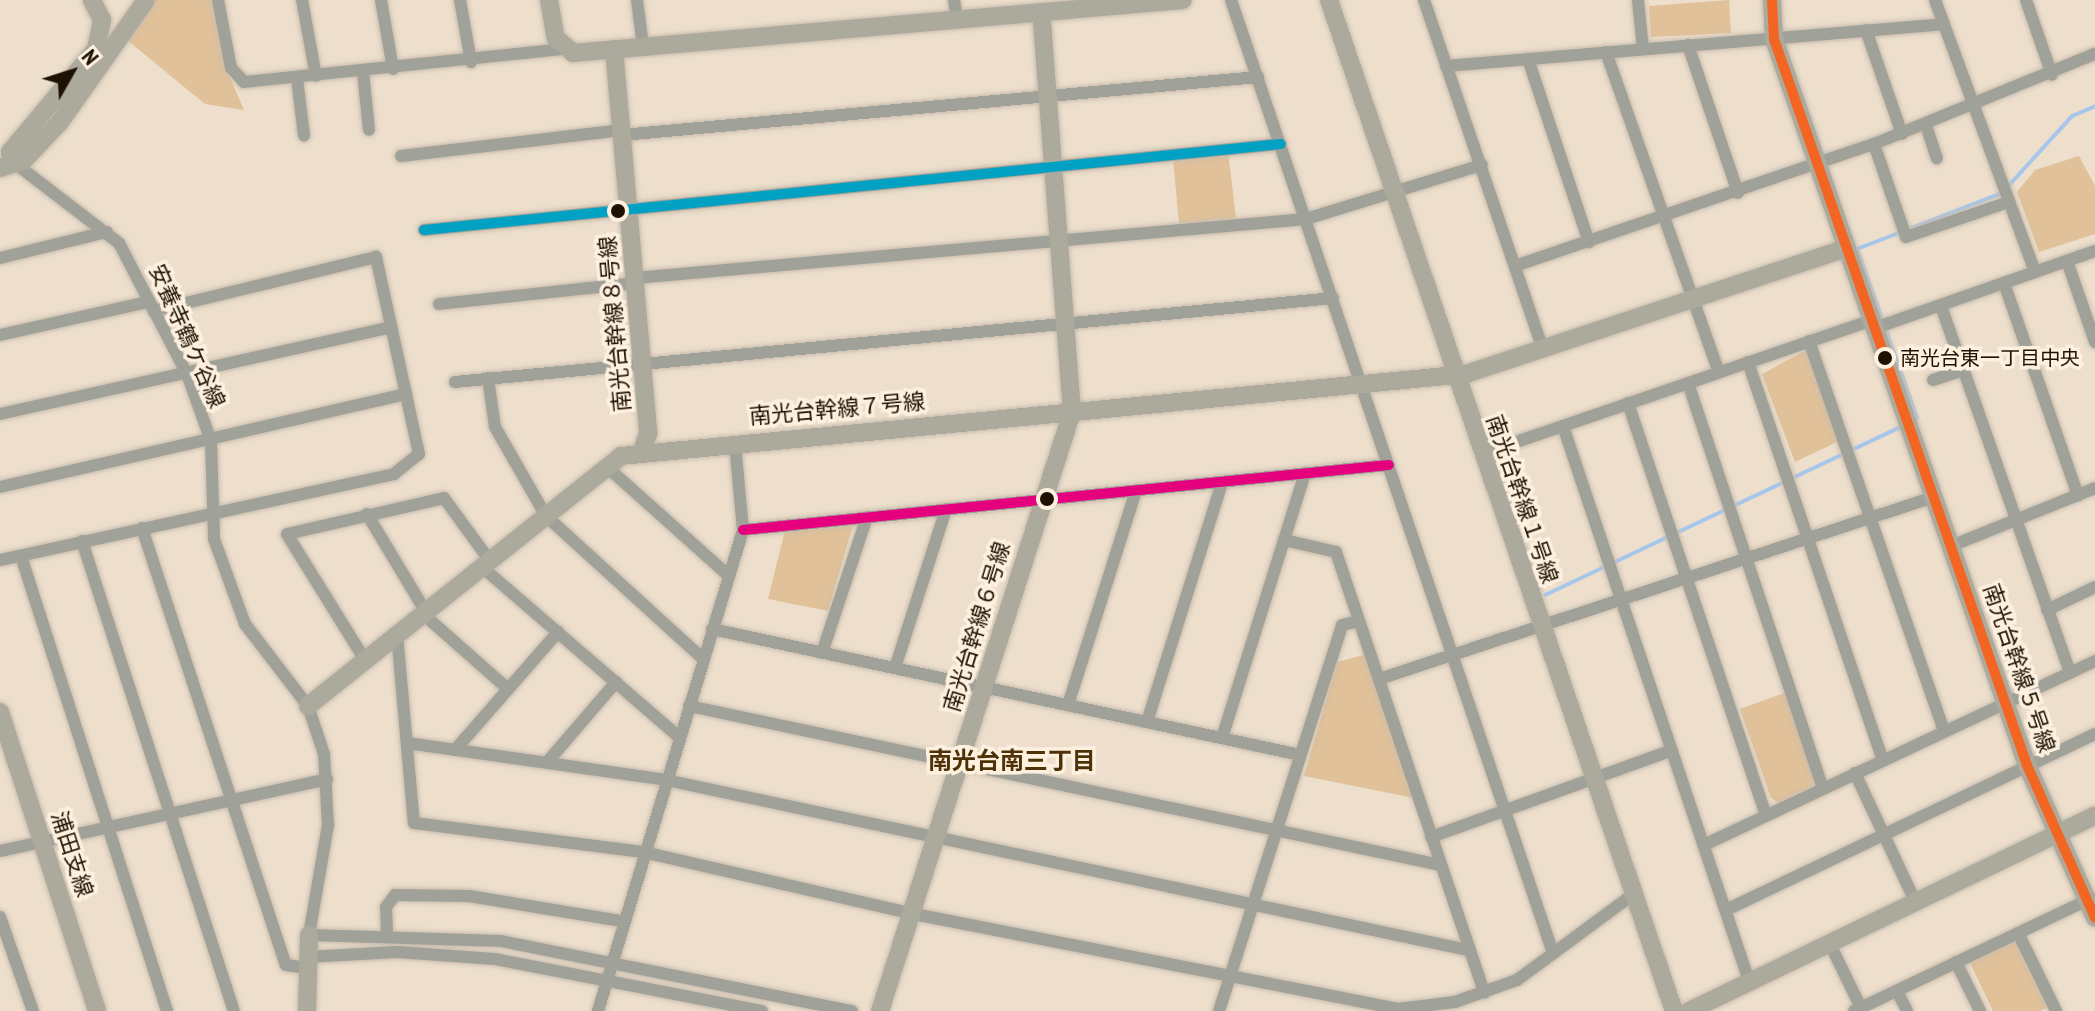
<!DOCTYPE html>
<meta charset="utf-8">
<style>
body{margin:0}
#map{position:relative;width:2095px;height:1011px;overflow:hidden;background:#eddfcc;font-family:"PT Sans Narrow","Noto Sans JP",sans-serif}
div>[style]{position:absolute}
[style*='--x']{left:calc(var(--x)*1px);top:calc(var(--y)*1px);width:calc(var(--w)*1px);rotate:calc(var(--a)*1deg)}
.green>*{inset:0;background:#e0c199}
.stream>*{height:4px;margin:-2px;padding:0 2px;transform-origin:2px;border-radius:2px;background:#a8c6ea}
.roads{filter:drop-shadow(0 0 2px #c9bdae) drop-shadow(0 0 2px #c9bdae)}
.street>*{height:12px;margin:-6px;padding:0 6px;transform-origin:6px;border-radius:6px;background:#a0a299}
.secondary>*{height:18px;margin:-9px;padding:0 9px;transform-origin:9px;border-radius:9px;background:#aca99d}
.bus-1>*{height:10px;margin:-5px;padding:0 5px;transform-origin:5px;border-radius:5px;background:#f26522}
.bus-2>*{height:10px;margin:-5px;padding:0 5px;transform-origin:5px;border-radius:5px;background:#01a1c4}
.bus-3>*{height:10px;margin:-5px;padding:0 5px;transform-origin:5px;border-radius:5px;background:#e5007d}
.dots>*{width:22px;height:22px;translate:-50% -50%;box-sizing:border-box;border:4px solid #fdf0df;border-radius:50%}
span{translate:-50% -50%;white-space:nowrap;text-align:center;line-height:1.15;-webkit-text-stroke:7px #fdf0df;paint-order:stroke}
.bus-label{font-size:20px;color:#1d1103}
.left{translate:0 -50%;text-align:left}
.street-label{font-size:22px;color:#1d1103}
.neighbourhood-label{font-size:24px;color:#4d3208;font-weight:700}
.north{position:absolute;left:32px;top:32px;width:80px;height:80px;-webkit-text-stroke:6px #fdf0df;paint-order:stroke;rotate:51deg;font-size:22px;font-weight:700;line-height:32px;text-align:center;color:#1d1103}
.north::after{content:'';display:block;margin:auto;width:28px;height:36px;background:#1d1103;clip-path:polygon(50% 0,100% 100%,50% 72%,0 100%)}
</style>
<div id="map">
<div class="green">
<div style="clip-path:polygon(154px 0,213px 0,226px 68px,244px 110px,205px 104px,127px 40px)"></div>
<div style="clip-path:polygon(1729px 0,1731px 33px,1651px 37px,1649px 6px)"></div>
<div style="clip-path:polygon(1228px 152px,1236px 218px,1179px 224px,1173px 159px)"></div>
<div style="clip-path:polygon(2079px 156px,2095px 186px,2095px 234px,2039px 252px,2017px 192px,2035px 170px)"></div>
<div style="clip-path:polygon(1806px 350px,1839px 441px,1795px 462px,1762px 374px)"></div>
<div style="clip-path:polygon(854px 522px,828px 611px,768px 599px,785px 530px)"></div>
<div style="clip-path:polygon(1367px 654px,1414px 798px,1304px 776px,1337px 662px)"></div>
<div style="clip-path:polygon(1787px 692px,1816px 776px,1813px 786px,1779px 803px,1771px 798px,1740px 709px)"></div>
<div style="clip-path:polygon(2015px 941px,2047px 1008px,2040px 1011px,1993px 1011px,1970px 963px)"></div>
</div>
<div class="stream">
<div style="--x:1912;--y:421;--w:6;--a:-31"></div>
<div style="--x:1917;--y:418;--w:179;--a:-109.5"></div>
<div style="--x:1857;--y:249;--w:155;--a:-21.1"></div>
<div style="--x:2002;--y:193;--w:104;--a:-47.7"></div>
<div style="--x:2072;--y:116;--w:25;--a:-23"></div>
<div style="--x:1545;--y:595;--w:397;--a:-25.3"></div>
</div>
<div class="roads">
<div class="street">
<div style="--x:218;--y:0;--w:69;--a:79.2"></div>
<div style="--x:231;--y:68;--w:19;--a:47"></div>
<div style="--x:244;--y:82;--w:321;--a:-5.9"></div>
<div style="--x:302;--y:0;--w:77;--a:79.6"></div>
<div style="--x:381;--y:0;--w:70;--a:80.1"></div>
<div style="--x:460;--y:0;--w:63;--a:79.9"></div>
<div style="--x:637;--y:0;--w:46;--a:82.6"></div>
<div style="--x:954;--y:0;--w:19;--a:81"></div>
<div style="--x:1231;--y:0;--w:1006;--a:71.33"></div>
<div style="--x:1424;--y:0;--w:370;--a:71.2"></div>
<div style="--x:1638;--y:0;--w:49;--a:84.2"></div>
<div style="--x:1935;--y:0;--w:290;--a:69.8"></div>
<div style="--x:2026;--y:0;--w:79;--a:70.9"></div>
<div style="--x:1866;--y:30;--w:110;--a:70.9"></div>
<div style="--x:1688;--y:45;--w:156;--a:71.3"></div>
<div style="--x:1606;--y:52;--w:339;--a:70.6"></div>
<div style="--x:1528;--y:59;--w:193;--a:71.6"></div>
<div style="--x:1446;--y:66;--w:499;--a:-4.8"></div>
<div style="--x:363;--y:72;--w:58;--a:84.1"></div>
<div style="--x:297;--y:78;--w:58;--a:83.1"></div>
<div style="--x:1926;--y:125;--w:35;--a:72"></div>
<div style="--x:622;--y:135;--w:639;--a:-5.21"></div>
<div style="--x:1874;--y:144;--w:98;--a:71"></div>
<div style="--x:1906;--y:237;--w:109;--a:-18.8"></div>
<div style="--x:401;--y:156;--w:223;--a:-6.7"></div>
<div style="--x:12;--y:161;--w:135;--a:37.5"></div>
<div style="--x:119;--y:243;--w:148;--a:62.6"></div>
<div style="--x:187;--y:374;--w:71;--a:70.3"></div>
<div style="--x:211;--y:441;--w:98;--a:88.2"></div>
<div style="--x:214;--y:539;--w:90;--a:70"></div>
<div style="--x:245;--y:624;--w:103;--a:52.5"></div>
<div style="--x:308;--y:706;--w:51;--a:71.6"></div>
<div style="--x:324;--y:754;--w:71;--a:86.8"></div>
<div style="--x:328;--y:825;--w:112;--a:99.8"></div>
<div style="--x:309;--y:935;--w:192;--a:1.8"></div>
<div style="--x:501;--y:941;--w:358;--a:11.3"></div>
<div style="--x:424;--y:230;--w:861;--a:-5.73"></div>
<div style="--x:0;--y:258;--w:110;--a:-13.7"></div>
<div style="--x:2067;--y:261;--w:86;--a:70.9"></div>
<div style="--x:1515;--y:266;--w:379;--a:-18.8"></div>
<div style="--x:1874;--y:144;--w:239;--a:-22.2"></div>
<div style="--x:635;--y:278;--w:674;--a:-5.03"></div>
<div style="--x:1306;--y:219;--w:184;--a:-17.1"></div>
<div style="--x:2004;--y:283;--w:225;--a:70.8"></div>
<div style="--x:439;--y:304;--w:197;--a:-6.1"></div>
<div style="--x:1941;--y:306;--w:389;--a:70.6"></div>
<div style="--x:1875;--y:328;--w:233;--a:-19.3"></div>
<div style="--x:0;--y:335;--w:152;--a:-12.6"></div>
<div style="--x:1809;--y:341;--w:413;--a:70.9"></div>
<div style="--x:1748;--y:362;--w:420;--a:71.3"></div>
<div style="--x:488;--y:378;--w:49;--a:81.9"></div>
<div style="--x:495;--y:427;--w:103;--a:60.2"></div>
<div style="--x:546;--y:516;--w:212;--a:42.3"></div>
<div style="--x:1933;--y:380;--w:32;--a:-18"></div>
<div style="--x:455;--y:382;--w:882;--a:-5.46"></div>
<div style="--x:1688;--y:383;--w:427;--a:71.6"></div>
<div style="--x:1628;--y:403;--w:434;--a:71.5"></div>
<div style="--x:0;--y:414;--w:401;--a:-12.5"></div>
<div style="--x:1563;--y:426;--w:585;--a:71.47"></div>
<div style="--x:1481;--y:454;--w:413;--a:-18.9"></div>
<div style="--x:607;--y:467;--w:164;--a:41.8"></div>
<div style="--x:0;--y:487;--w:417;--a:-12.9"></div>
<div style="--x:367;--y:514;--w:114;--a:59"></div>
<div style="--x:142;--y:528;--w:460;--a:71.8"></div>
<div style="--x:286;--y:965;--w:22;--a:8"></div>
<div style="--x:743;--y:530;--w:649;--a:-5.75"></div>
<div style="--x:1284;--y:540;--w:53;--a:13"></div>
<div style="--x:1336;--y:552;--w:465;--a:71.4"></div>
<div style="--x:82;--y:541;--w:494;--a:72.1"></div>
<div style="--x:1951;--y:546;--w:155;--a:-21.9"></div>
<div style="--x:21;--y:556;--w:478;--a:72.2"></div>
<div style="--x:0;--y:560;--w:403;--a:-12.3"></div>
<div style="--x:394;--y:474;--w:32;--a:-39"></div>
<div style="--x:419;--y:454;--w:202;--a:-102.3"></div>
<div style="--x:376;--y:257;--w:229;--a:166.4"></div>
<div style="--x:482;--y:567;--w:260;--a:40.8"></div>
<div style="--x:2047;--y:610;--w:53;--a:-25.6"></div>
<div style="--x:423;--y:614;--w:113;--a:41.4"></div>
<div style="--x:712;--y:629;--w:601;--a:12.09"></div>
<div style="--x:397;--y:634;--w:190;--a:84.9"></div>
<div style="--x:414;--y:823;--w:231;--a:7.2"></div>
<div style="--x:643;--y:852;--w:278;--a:12.9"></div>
<div style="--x:914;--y:914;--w:492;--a:11.1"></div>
<div style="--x:1397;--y:1009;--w:58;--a:-6.9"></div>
<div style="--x:1455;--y:1002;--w:66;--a:-19.5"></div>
<div style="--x:1517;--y:980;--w:142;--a:-36.4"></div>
<div style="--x:822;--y:653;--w:143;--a:-71.7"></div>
<div style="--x:365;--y:660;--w:148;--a:-121.8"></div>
<div style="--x:287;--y:534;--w:161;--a:-12.9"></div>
<div style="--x:444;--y:498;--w:78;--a:53.9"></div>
<div style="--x:895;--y:668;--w:167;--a:-72.2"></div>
<div style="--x:1379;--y:679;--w:584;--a:-18.16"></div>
<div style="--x:1068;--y:705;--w:225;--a:-72.4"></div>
<div style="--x:689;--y:706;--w:768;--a:11.95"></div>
<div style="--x:1147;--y:722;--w:251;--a:-72.6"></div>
<div style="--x:1222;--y:738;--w:278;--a:-72.6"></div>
<div style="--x:407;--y:743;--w:262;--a:8.1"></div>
<div style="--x:666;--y:780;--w:820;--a:11.97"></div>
<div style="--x:455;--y:750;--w:157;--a:-48.9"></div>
<div style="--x:549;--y:760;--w:103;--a:-49.3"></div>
<div style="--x:1855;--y:773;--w:141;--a:64.9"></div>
<div style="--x:1431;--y:837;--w:256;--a:-19.8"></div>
<div style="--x:1704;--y:845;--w:432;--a:-25.2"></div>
<div style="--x:0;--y:851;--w:335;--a:-12.4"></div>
<div style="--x:1726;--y:910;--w:409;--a:-25.5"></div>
<div style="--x:0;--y:917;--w:100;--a:70.7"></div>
<div style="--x:2018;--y:933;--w:87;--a:64"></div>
<div style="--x:387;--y:934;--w:27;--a:-92"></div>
<div style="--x:386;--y:907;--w:15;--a:-53"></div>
<div style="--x:395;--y:895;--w:74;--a:0.8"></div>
<div style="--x:469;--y:896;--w:155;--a:9.3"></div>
<div style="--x:1829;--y:942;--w:73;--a:64.1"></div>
<div style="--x:308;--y:957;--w:89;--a:-3.2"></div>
<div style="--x:397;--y:952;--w:98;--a:4.1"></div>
<div style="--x:495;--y:959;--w:272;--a:11"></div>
<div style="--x:1956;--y:962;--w:55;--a:63.9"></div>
<div style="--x:1897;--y:991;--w:22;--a:63"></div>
<div style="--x:598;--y:1011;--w:502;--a:-73.22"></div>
<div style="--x:743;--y:530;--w:87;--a:-95.3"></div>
<div style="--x:1219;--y:1011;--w:405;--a:-72.3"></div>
<div style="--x:1342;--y:625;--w:17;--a:-13"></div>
<div style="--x:1854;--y:1011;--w:263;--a:-25.4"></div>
</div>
<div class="secondary">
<div style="--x:549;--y:0;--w:39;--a:80"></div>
<div style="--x:556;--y:38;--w:23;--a:41"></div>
<div style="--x:573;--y:53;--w:612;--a:-4.97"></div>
<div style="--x:1329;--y:0;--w:1068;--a:71.16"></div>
<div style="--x:1772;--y:0;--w:39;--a:87"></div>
<div style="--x:1774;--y:39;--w:769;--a:70.79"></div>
<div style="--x:2027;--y:765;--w:167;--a:66"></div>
<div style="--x:614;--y:49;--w:386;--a:84.9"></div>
<div style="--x:648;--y:433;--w:19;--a:108"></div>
<div style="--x:12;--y:161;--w:9;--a:-103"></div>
<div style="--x:10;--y:152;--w:134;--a:-50.1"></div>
<div style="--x:96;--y:49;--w:30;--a:-78"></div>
<div style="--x:102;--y:20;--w:22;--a:-117"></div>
<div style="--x:0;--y:168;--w:24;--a:-17"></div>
<div style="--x:23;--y:161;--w:54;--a:-46.5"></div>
<div style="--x:60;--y:122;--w:149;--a:-54.8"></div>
<div style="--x:308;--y:706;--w:401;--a:-38.6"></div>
<div style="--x:621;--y:456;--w:849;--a:-5.54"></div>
<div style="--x:1466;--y:374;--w:401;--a:-18.3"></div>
<div style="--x:0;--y:712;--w:314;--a:72"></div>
<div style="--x:307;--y:1011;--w:76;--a:-88.5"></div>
<div style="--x:880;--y:1011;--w:629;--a:-72.23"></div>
<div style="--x:1072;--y:412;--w:401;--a:-94.4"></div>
<div style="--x:1689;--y:1011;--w:450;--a:-25.7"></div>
</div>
</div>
<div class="bus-1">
<div style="--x:1772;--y:0;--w:39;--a:87"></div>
<div style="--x:1774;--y:39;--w:769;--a:70.79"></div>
<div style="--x:2027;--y:765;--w:167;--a:66"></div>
</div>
<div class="bus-2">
<div style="--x:424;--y:230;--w:861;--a:-5.73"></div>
</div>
<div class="bus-3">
<div style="--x:743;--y:530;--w:649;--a:-5.75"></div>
</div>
<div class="dots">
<div style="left:618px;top:211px;background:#1d1103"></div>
<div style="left:1885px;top:358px;background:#1d1103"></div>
<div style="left:1047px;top:499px;background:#1d1103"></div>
</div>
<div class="bus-label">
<span class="left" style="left:1900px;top:358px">南光台東一丁目中央</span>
</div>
<div class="street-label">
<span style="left:615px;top:324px;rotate:-95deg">南光台幹線８号線</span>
<span style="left:187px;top:336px;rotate:66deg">安養寺鶴ケ谷線</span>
<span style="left:837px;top:409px;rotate:-5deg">南光台幹線７号線</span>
<span style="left:1522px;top:499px;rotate:71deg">南光台幹線１号線</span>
<span style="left:977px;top:627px;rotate:-73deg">南光台幹線６号線</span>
<span style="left:2019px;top:668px;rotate:71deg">南光台幹線５号線</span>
<span style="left:72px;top:854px;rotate:72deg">浦田支線</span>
</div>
<div class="neighbourhood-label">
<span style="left:1012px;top:761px">南光台南三丁目</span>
</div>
<div class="north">N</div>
</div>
